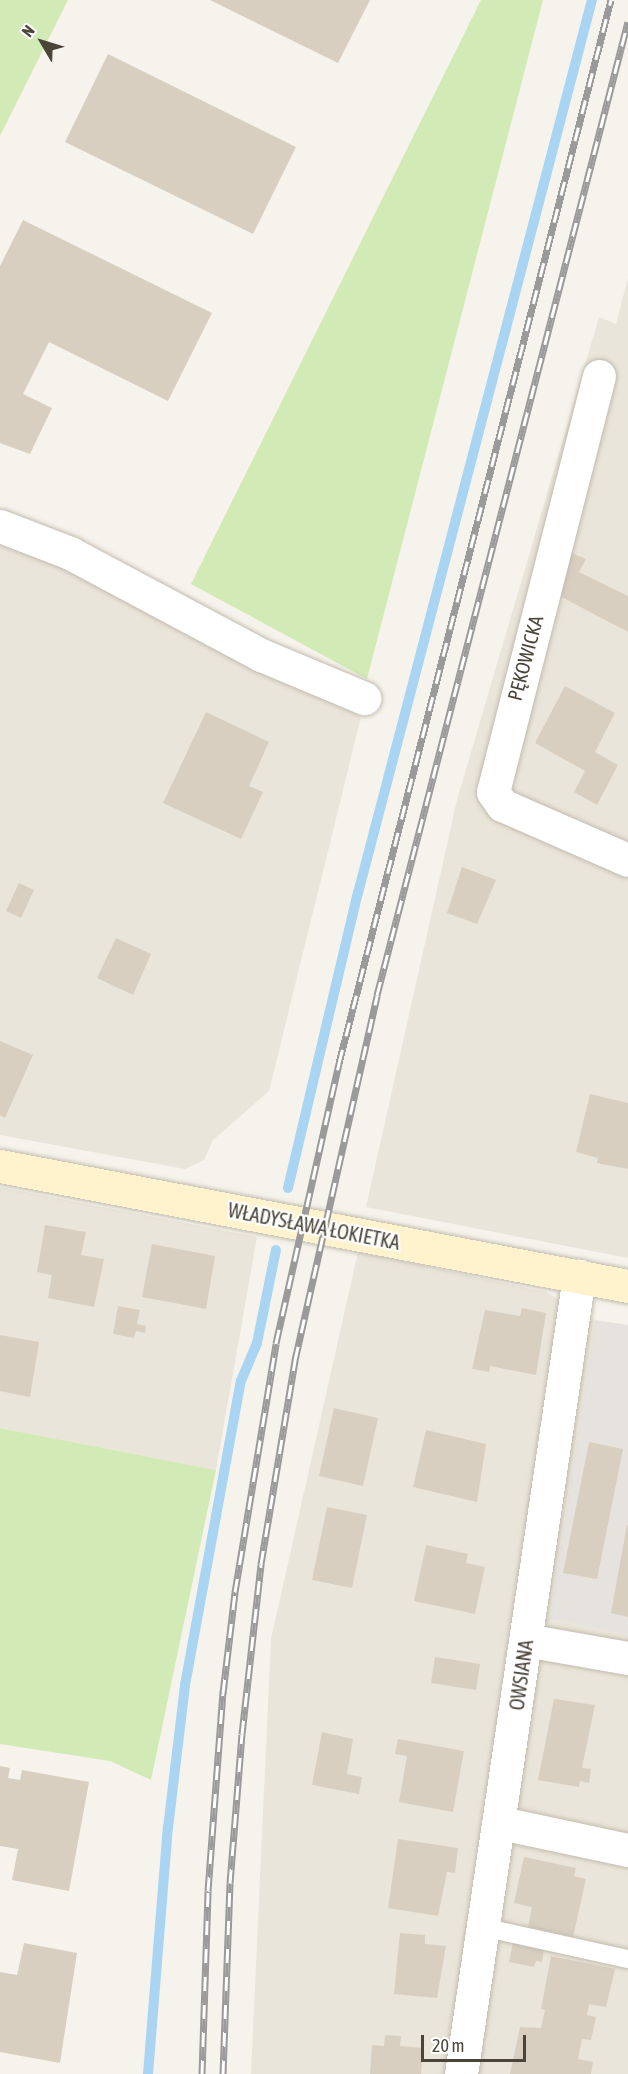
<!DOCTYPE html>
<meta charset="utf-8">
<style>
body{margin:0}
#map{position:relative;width:628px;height:2074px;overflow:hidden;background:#f6f3ec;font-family:"Asap Condensed",sans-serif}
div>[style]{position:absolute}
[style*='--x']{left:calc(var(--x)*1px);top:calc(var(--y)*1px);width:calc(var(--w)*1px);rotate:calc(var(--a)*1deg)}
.residential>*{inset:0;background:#eae5da}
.industrial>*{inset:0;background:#e6e2dd}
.green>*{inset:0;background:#d2eab5}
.stream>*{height:10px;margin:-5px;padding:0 5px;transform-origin:5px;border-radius:5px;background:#a9d4f2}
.building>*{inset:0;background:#d8cfc1}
.roads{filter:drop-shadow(0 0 2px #c2bbae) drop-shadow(0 0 2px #c2bbae)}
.lane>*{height:18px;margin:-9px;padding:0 9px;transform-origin:9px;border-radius:9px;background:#fff}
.street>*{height:33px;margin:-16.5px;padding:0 16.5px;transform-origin:16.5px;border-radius:16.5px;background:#fff}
.secondary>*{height:33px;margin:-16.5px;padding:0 16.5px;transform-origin:16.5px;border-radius:16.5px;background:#fff3cd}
.rail>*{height:7px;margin-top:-3.5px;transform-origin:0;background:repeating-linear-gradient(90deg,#fff 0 14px,#9a9a9a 0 28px);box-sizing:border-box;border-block:2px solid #9a9a9a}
span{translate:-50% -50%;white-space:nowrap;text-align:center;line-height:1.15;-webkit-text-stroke:4.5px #fff;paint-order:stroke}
.street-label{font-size:20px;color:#4b4439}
.north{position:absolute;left:12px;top:12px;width:60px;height:60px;-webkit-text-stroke:4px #fff;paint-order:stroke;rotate:308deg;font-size:16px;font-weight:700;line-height:24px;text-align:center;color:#4b4439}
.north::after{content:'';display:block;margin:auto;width:21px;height:27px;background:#4b4439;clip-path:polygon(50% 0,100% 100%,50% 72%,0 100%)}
.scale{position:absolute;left:421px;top:2035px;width:105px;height:27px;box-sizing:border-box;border:3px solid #4b4439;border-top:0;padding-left:8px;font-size:18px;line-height:21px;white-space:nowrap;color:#4b4439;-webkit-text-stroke:4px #fff;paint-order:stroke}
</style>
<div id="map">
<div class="residential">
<div style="clip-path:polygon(628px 278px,628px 1258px,366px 1207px,457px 800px,599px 317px,616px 324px)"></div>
<div style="clip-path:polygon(0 538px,91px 573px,361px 717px,269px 1091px,213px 1140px,204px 1160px,185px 1169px,0 1135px)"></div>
<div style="clip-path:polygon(0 1187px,257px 1237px,216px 1470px,0 1428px)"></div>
<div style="clip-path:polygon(358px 1252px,546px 1292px,595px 1320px,549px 1619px,628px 1635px,628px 2074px,251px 2074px,271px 1639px)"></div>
</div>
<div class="industrial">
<div style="clip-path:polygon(595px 1320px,628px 1325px,628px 1635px,549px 1619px)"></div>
</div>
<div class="green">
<div style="clip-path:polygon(0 0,68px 0,0 136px)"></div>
<div style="clip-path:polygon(481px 0,543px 0,367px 679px,191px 584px)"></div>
<div style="clip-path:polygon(0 1428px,216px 1470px,151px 1780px,110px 1761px,0 1744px)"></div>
</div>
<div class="stream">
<div style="--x:288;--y:1188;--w:303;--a:-76.7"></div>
<div style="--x:358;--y:893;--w:923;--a:-75.32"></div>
<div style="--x:148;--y:2074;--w:247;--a:-85.4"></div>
<div style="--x:168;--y:1828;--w:144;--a:-83.2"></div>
<div style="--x:185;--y:1685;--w:309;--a:-79.6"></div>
<div style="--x:241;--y:1381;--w:41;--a:-67.2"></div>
<div style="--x:257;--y:1343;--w:95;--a:-78.5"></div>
</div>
<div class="building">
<div style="clip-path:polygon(210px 0,370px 0,338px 63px)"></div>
<div style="clip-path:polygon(108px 54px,296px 147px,253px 234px,65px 142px)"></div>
<div style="clip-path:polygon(23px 220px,212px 313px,168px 401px,49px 342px,23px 394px,52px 408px,30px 454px,0 443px,0 266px)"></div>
<div style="clip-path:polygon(563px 549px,586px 559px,579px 572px,628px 596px,628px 632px,552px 592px)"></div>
<div style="clip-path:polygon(565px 686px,615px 713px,595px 752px,618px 765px,597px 805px,574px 792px,585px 771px,535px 743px)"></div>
<div style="clip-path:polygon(206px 712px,269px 742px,249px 786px,263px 792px,241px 839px,163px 803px)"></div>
<div style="clip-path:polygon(462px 867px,496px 880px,477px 924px,447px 913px)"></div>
<div style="clip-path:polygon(19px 883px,34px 890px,21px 918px,6px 911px)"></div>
<div style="clip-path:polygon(116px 938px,151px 954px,133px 995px,97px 978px)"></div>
<div style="clip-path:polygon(0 1041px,33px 1055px,5px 1118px,0 1115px)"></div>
<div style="clip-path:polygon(590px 1094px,628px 1103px,628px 1169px,597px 1163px,598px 1158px,576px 1152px)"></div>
<div style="clip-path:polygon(45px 1225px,86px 1232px,81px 1255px,104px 1259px,94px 1307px,48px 1298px,52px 1275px,37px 1272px)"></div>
<div style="clip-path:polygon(152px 1244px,215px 1256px,206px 1309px,142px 1297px)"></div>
<div style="clip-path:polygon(118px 1306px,140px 1310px,137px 1324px,146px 1326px,145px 1333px,136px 1331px,134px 1338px,113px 1334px)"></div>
<div style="clip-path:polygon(522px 1308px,546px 1313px,536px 1375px,490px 1366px,489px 1372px,472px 1369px,485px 1310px,520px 1316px)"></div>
<div style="clip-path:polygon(0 1335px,39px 1342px,30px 1397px,0 1391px)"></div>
<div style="clip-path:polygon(334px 1408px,378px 1418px,363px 1486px,319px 1476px)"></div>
<div style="clip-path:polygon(426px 1430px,486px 1444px,477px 1502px,413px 1487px)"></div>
<div style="clip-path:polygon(589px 1442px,623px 1449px,597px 1579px,563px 1573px)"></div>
<div style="clip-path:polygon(327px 1507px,367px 1515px,352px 1588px,312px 1580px)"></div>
<div style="clip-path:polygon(627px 1525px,628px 1525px,628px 1617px,611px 1613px)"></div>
<div style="clip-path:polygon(426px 1545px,468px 1554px,466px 1563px,485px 1567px,475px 1614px,414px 1601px)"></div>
<div style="clip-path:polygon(435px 1657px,480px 1664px,476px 1690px,431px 1683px)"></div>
<div style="clip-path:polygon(554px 1699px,595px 1705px,582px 1768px,591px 1769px,589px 1783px,580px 1781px,579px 1787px,538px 1780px)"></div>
<div style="clip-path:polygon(322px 1732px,353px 1739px,347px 1774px,362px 1777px,359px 1794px,312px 1785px)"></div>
<div style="clip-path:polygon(398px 1739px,464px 1751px,453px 1812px,399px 1802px,407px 1756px,395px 1754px)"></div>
<div style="clip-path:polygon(0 1766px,10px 1768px,8px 1778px,20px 1780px,22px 1770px,89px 1782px,69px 1891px,12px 1880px,18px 1849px,0 1846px)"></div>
<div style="clip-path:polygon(398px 1839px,458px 1848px,455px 1873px,447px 1872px,438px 1916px,388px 1908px)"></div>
<div style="clip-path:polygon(524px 1857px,576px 1868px,574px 1876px,586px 1879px,573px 1937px,528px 1927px,532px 1907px,514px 1903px)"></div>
<div style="clip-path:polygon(400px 1933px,425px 1935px,425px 1944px,446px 1946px,437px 1998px,394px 1994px)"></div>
<div style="clip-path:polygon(24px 1943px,77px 1953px,60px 2063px,0 2052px,0 1972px,17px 1975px)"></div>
<div style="clip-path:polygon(513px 1943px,544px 1949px,542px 1962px,536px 1961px,534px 1967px,509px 1962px)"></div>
<div style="clip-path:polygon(551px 1956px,615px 1969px,606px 2007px,589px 2004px,587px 2015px,596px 2017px,591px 2040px,582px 2039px,578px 2059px,593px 2062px,591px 2074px,510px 2074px,520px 2027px,541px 2028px,545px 2010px,541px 2009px)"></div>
<div style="clip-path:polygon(385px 2035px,401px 2036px,400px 2046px,423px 2048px,421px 2074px,370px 2074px,372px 2045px,384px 2046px)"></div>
</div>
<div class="roads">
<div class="lane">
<div style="--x:482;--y:1927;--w:149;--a:12.4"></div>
</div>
<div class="street">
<div style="--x:599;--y:376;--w:429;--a:104.3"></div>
<div style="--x:493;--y:792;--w:16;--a:55"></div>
<div style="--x:502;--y:805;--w:137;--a:23.6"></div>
<div style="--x:0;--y:526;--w:75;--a:21.1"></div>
<div style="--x:70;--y:553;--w:217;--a:28.1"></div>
<div style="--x:261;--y:655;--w:112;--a:22.7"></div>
<div style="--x:526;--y:1640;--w:104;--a:10"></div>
<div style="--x:501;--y:1823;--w:130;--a:12"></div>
<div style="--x:461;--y:2074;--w:807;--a:-81.59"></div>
</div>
<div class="secondary">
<div style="--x:0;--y:1166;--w:639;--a:10.82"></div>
</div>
</div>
<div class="rail">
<div style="--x:202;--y:2074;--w:183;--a:-88.1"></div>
<div style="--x:208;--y:1891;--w:199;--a:-85.7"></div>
<div style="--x:223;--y:1693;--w:102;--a:-83.2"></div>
<div style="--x:235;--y:1592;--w:252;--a:-80.6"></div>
<div style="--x:276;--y:1343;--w:287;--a:-77.3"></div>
<div style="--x:339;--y:1063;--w:1097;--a:-75.65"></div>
<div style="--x:223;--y:2074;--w:191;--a:-87.9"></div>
<div style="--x:230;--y:1883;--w:149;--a:-85.4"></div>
<div style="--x:242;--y:1734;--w:171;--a:-83.6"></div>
<div style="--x:261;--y:1564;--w:207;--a:-80.5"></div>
<div style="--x:295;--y:1360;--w:374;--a:-77.3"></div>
<div style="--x:377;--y:995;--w:1005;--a:-75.54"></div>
</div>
<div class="street-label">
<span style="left:525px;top:658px;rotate:-75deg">PĘKOWICKA</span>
<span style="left:314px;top:1226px;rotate:11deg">WŁADYSŁAWA ŁOKIETKA</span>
<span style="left:521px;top:1675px;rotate:-82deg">OWSIANA</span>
</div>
<div class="north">N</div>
<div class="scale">20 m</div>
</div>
